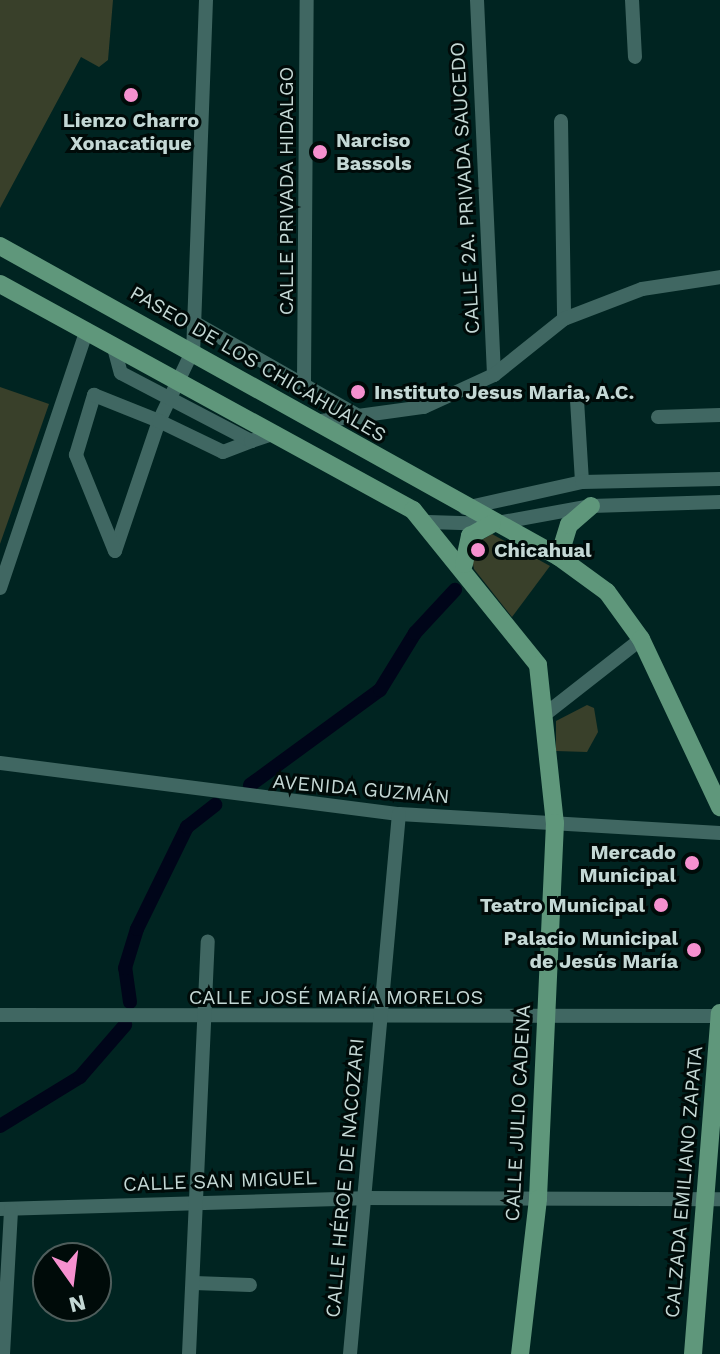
<!DOCTYPE html>
<meta charset="utf-8">
<style>
body{margin:0}
#map{position:relative;width:720px;height:1354px;overflow:hidden;background:#002421;font-family:"Work Sans",sans-serif}
div>[style]{position:absolute}
[style*='--x']{left:calc(var(--x)*1px);top:calc(var(--y)*1px);width:calc(var(--w)*1px);rotate:calc(var(--a)*1deg)}
.green>*{inset:0;background:#39402a}
.canal>*{height:14px;margin:-7px;padding:0 7px;transform-origin:7px;border-radius:7px;background:#000519}
.minor>*{height:14px;margin:-7px;padding:0 7px;transform-origin:7px;border-radius:7px;background:#406762}
.major>*{height:18px;margin:-9px;padding:0 9px;transform-origin:9px;border-radius:9px;background:#5f977b}
.dots>*{width:22px;height:22px;translate:-50% -50%;box-sizing:border-box;border:4px solid #000b09;border-radius:50%}
span{translate:-50% -50%;white-space:nowrap;text-align:center;line-height:1.15;-webkit-text-stroke:6px #000b09;paint-order:stroke}
.poi-label{font-size:20px;color:#c4d8d5;font-weight:700}
.left{translate:0 -50%;text-align:left}
.right{translate:-100% -50%;text-align:right}
.street-label{font-size:20px;color:#c4d8d5}
.north{position:absolute;left:32px;top:1242px;width:80px;height:80px;box-sizing:border-box;background:#000b09;border:2px solid #4e5d5b;border-radius:50%;rotate:166deg;font-size:22px;font-weight:700;line-height:32px;text-align:center;color:#c4d8d5}
.north::after{content:'';display:block;margin:auto;width:28px;height:36px;background:#f690cf;clip-path:polygon(50% 0,100% 100%,50% 72%,0 100%)}
</style>
<div id="map">
<div class="green">
<div style="clip-path:polygon(0 0,113px 0,108px 60px,99px 67px,81px 57px,0 208px)"></div>
<div style="clip-path:polygon(0 387px,49px 404px,0 544px)"></div>
<div style="clip-path:polygon(492px 534px,550px 566px,512px 617px,474px 569px,470px 547px)"></div>
<div style="clip-path:polygon(587px 705px,594px 708px,598px 732px,587px 752px,556px 751px,556px 721px)"></div>
</div>
<div class="canal">
<div style="--x:250;--y:785;--w:161;--a:-36.2"></div>
<div style="--x:380;--y:690;--w:67;--a:-58.4"></div>
<div style="--x:415;--y:633;--w:59;--a:-47.1"></div>
<div style="--x:130;--y:1002;--w:34;--a:-98"></div>
<div style="--x:125;--y:968;--w:41;--a:-72.9"></div>
<div style="--x:137;--y:929;--w:114;--a:-63.9"></div>
<div style="--x:187;--y:827;--w:36;--a:-38"></div>
<div style="--x:0;--y:1126;--w:94;--a:-31.5"></div>
<div style="--x:80;--y:1077;--w:69;--a:-49.1"></div>
</div>
<div class="minor">
<div style="--x:206;--y:0;--w:350;--a:92.1"></div>
<div style="--x:193;--y:350;--w:79;--a:115.6"></div>
<div style="--x:159;--y:421;--w:137;--a:108.7"></div>
<div style="--x:115;--y:551;--w:104;--a:-112.1"></div>
<div style="--x:76;--y:455;--w:63;--a:-73.3"></div>
<div style="--x:94;--y:395;--w:70;--a:21.8"></div>
<div style="--x:159;--y:421;--w:71;--a:25.8"></div>
<div style="--x:223;--y:452;--w:30;--a:-21"></div>
<div style="--x:477;--y:0;--w:375;--a:87.4"></div>
<div style="--x:632;--y:0;--w:57;--a:87"></div>
<div style="--x:561;--y:121;--w:198;--a:89.1"></div>
<div style="--x:197;--y:324;--w:188;--a:29.7"></div>
<div style="--x:113;--y:344;--w:30;--a:75"></div>
<div style="--x:121;--y:373;--w:147;--a:27.6"></div>
<div style="--x:251;--y:441;--w:26;--a:-18"></div>
<div style="--x:304;--y:382;--w:382;--a:-89.6"></div>
<div style="--x:577;--y:400;--w:82;--a:86.5"></div>
<div style="--x:658;--y:417;--w:62;--a:-1.8"></div>
<div style="--x:314;--y:422;--w:111;--a:-7.8"></div>
<div style="--x:424;--y:407;--w:77;--a:-24.6"></div>
<div style="--x:494;--y:375;--w:90;--a:-38.7"></div>
<div style="--x:564;--y:319;--w:84;--a:-21"></div>
<div style="--x:642;--y:289;--w:79;--a:-8.7"></div>
<div style="--x:465;--y:508;--w:120;--a:-12.5"></div>
<div style="--x:582;--y:482;--w:138;--a:-1.2"></div>
<div style="--x:428;--y:522;--w:64;--a:1.8"></div>
<div style="--x:492;--y:524;--w:101;--a:-10.3"></div>
<div style="--x:591;--y:506;--w:129;--a:-1.8"></div>
<div style="--x:0;--y:588;--w:272;--a:-71.4"></div>
<div style="--x:548;--y:712;--w:118;--a:-38.1"></div>
<div style="--x:0;--y:763;--w:402;--a:7.3"></div>
<div style="--x:399;--y:814;--w:322;--a:3.4"></div>
<div style="--x:0;--y:1015;--w:720;--a:0.08"></div>
<div style="--x:0;--y:1209;--w:363;--a:-1.7"></div>
<div style="--x:363;--y:1198;--w:357;--a:0.2"></div>
<div style="--x:194;--y:1283;--w:56;--a:2"></div>
<div style="--x:3;--y:1354;--w:145;--a:-86.8"></div>
<div style="--x:189;--y:1354;--w:413;--a:-87.4"></div>
<div style="--x:350;--y:1354;--w:542;--a:-84.82"></div>
</div>
<div class="major">
<div style="--x:0;--y:246;--w:640;--a:29.09"></div>
<div style="--x:559;--y:557;--w:59;--a:36.1"></div>
<div style="--x:607;--y:592;--w:58;--a:54.1"></div>
<div style="--x:641;--y:639;--w:186;--a:64.8"></div>
<div style="--x:0;--y:284;--w:471;--a:28.7"></div>
<div style="--x:413;--y:510;--w:199;--a:51.1"></div>
<div style="--x:538;--y:665;--w:159;--a:83.9"></div>
<div style="--x:555;--y:823;--w:376;--a:92.6"></div>
<div style="--x:538;--y:1199;--w:156;--a:96.6"></div>
<div style="--x:559;--y:557;--w:34;--a:-73"></div>
<div style="--x:569;--y:525;--w:29;--a:-41"></div>
<div style="--x:464;--y:564;--w:29;--a:-78"></div>
<div style="--x:470;--y:536;--w:25;--a:-29"></div>
<div style="--x:693;--y:1354;--w:342;--a:-85.5"></div>
</div>
<div class="dots">
<div style="left:131px;top:95px;background:#f690cf"></div>
<div style="left:320px;top:152px;background:#f690cf"></div>
<div style="left:358px;top:392px;background:#f690cf"></div>
<div style="left:478px;top:550px;background:#f690cf"></div>
<div style="left:692px;top:863px;background:#f690cf"></div>
<div style="left:661px;top:905px;background:#f690cf"></div>
<div style="left:694px;top:950px;background:#f690cf"></div>
</div>
<div class="poi-label">
<span style="left:131px;top:132px">Lienzo Charro<br>Xonacatique</span>
<span class="left" style="left:336px;top:152px">Narciso<br>Bassols</span>
<span class="left" style="left:374px;top:392px">Instituto Jesus Maria, A.C.</span>
<span class="left" style="left:494px;top:550px">Chicahual</span>
<span class="right" style="left:676px;top:864px">Mercado<br>Municipal</span>
<span class="right" style="left:645px;top:905px">Teatro Municipal</span>
<span class="right" style="left:678px;top:950px">Palacio Municipal<br>de Jesús María</span>
</div>
<div class="street-label">
<span style="left:465px;top:188px;rotate:-93deg">CALLE 2A. PRIVADA SAUCEDO</span>
<span style="left:286px;top:191px;rotate:-90deg">CALLE PRIVADA HIDALGO</span>
<span style="left:258px;top:364px;rotate:30deg">PASEO DE LOS CHICAHUALES</span>
<span style="left:361px;top:789px;rotate:5deg">AVENIDA GUZMÁN</span>
<span style="left:336px;top:997px">CALLE JOSÉ MARÍA MORELOS</span>
<span style="left:518px;top:1113px;rotate:-87deg">CALLE JULIO CADENA</span>
<span style="left:345px;top:1178px;rotate:-85deg">CALLE HÉROE DE NACOZARI</span>
<span style="left:220px;top:1181px;rotate:-2deg">CALLE SAN MIGUEL</span>
<span style="left:684px;top:1182px;rotate:-85deg">CALZADA EMILIANO ZAPATA</span>
</div>
<div class="north">N</div>
</div>
